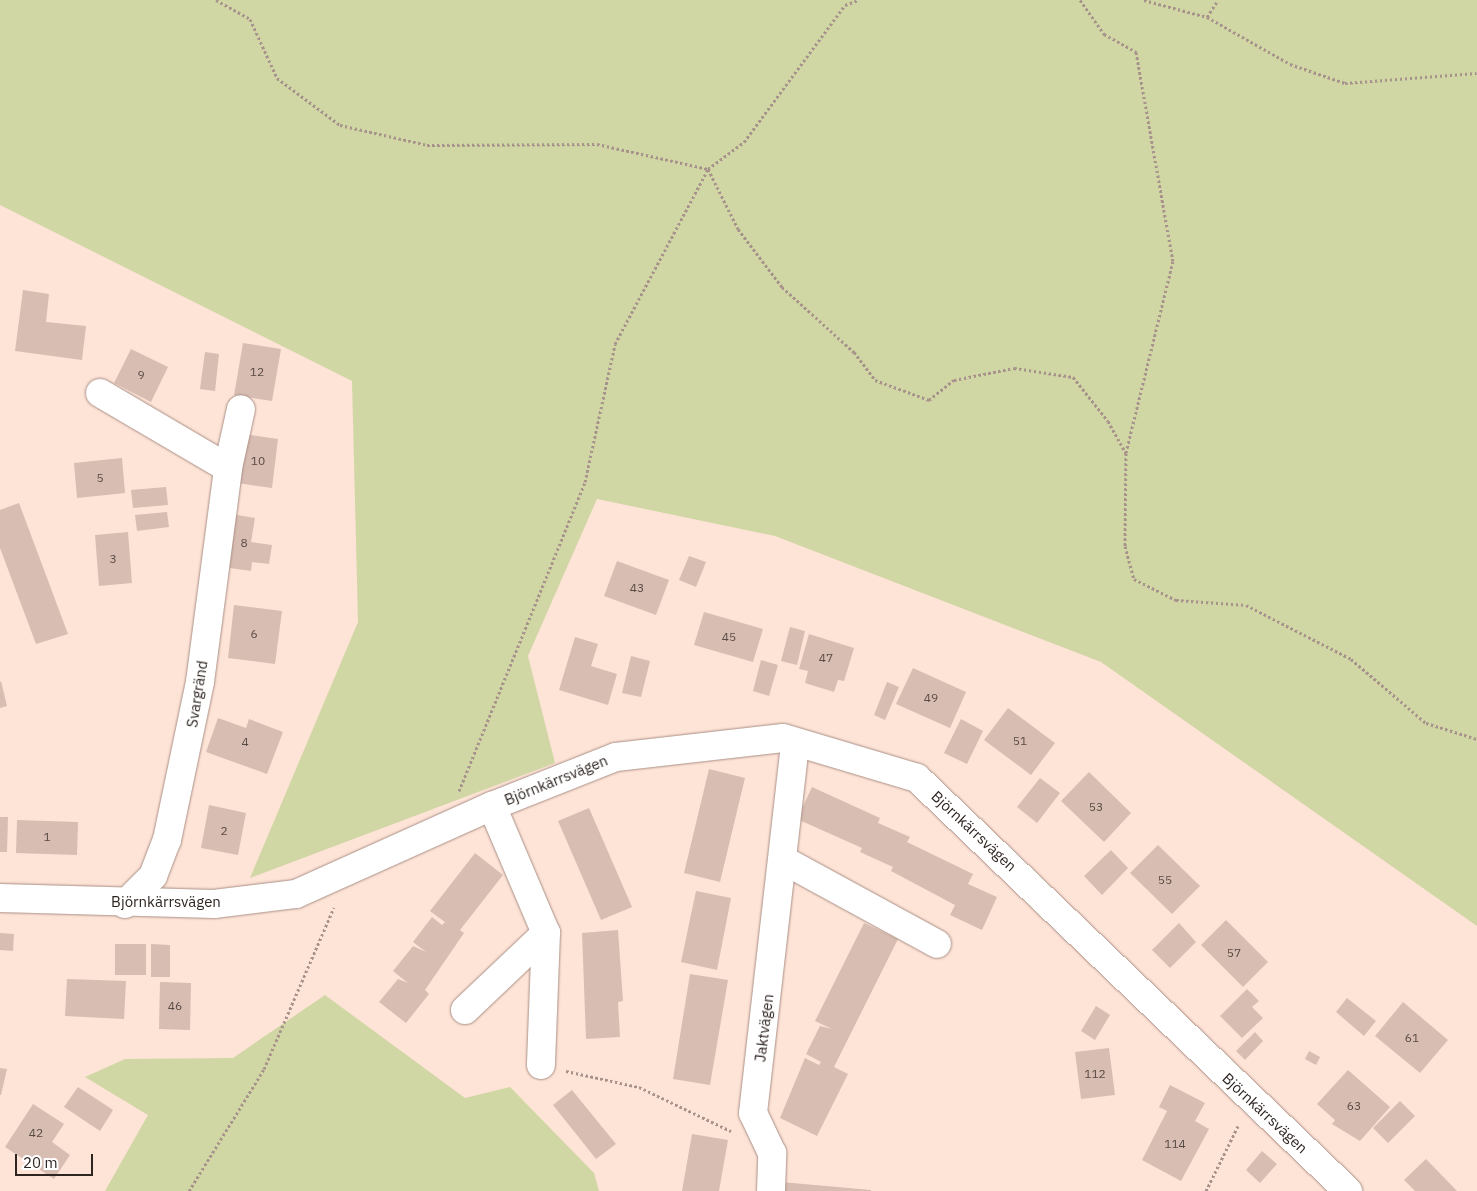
<!DOCTYPE html>
<meta charset="utf-8">
<style>
body{margin:0}
#map{position:relative;width:1477px;height:1191px;overflow:hidden;background:#fee3d7;font-family:"IBM Plex Sans",sans-serif}
div>[style]{position:absolute}
[style*='--x']{left:calc(var(--x)*1px);top:calc(var(--y)*1px);width:calc(var(--w)*1px);rotate:calc(var(--a)*1deg)}
.green>*{inset:0;background:#d1d7a4}
.building>*{inset:0;background:#d8bdb2}
.path>*{height:3px;margin-top:-1.5px;transform-origin:0;background:repeating-linear-gradient(90deg,#a7938b 0 2.5px,transparent 0 5px)}
.roads{filter:drop-shadow(0 0 1px #a99085) drop-shadow(0 0 1px #a99085)}
.minor>*{height:28px;margin:-14px;padding:0 14px;transform-origin:14px;border-radius:14px;background:#fff}
span{translate:-50% -50%;white-space:nowrap;text-align:center;line-height:1.15;-webkit-text-stroke:5px #fff;paint-order:stroke}
.number-label{font-size:12px;color:#584a44}
.number-label span{-webkit-text-stroke-width:0}
.street-label{font-size:15px;color:#2e2420}
.scale{position:absolute;left:15px;top:1154px;width:78px;height:22px;box-sizing:border-box;border:2px solid #2e2420;border-top:0;padding-left:6px;font-size:15px;line-height:18px;white-space:nowrap;color:#2e2420;-webkit-text-stroke:4px #fff;paint-order:stroke}
</style>
<div id="map">
<div class="green">
<div style="clip-path:polygon(0 0,1477px 0,1477px 926px,1101px 662px,775px 536px,597px 499px,528px 656px,555px 763px,250px 878px,358px 622px,352px 381px,0 205px)"></div>
<div style="clip-path:polygon(325px 995px,465px 1098px,510px 1087px,594px 1173px,599px 1191px,105px 1191px,148px 1115px,85px 1077px,125px 1059px,233px 1058px)"></div>
</div>
<div class="building">
<div style="clip-path:polygon(23px 290px,49px 294px,46px 322px,86px 326px,82px 360px,15px 351px)"></div>
<div style="clip-path:polygon(243px 343px,281px 349px,272px 401px,234px 395px)"></div>
<div style="clip-path:polygon(131px 349px,168px 367px,151px 402px,114px 383px)"></div>
<div style="clip-path:polygon(205px 352px,219px 354px,215px 391px,200px 389px)"></div>
<div style="clip-path:polygon(244px 434px,278px 439px,272px 488px,237px 483px)"></div>
<div style="clip-path:polygon(122px 458px,125px 493px,77px 498px,74px 463px)"></div>
<div style="clip-path:polygon(166px 487px,168px 505px,133px 508px,131px 490px)"></div>
<div style="clip-path:polygon(19px 503px,68px 634px,36px 644px,0 548px,0 510px)"></div>
<div style="clip-path:polygon(167px 512px,169px 527px,137px 531px,135px 515px)"></div>
<div style="clip-path:polygon(231px 514px,255px 518px,251px 542px,272px 545px,269px 564px,252px 562px,251px 571px,223px 567px)"></div>
<div style="clip-path:polygon(128px 532px,132px 583px,99px 586px,95px 535px)"></div>
<div style="clip-path:polygon(689px 556px,706px 562px,696px 587px,679px 580px)"></div>
<div style="clip-path:polygon(617px 561px,669px 580px,656px 615px,604px 596px)"></div>
<div style="clip-path:polygon(234px 605px,282px 611px,275px 664px,228px 658px)"></div>
<div style="clip-path:polygon(704px 612px,763px 629px,753px 662px,694px 645px)"></div>
<div style="clip-path:polygon(790px 627px,805px 631px,797px 665px,781px 661px)"></div>
<div style="clip-path:polygon(809px 634px,854px 648px,844px 681px,838px 680px,834px 692px,805px 683px,808px 671px,799px 669px)"></div>
<div style="clip-path:polygon(575px 637px,598px 644px,591px 666px,617px 674px,608px 705px,559px 690px)"></div>
<div style="clip-path:polygon(631px 656px,650px 661px,641px 697px,622px 693px)"></div>
<div style="clip-path:polygon(761px 660px,778px 665px,769px 696px,753px 691px)"></div>
<div style="clip-path:polygon(913px 668px,966px 692px,950px 728px,896px 704px)"></div>
<div style="clip-path:polygon(1px 681px,7px 706px,0 708px,0 682px)"></div>
<div style="clip-path:polygon(887px 682px,899px 687px,885px 720px,874px 715px)"></div>
<div style="clip-path:polygon(1008px 708px,1055px 743px,1031px 775px,984px 740px)"></div>
<div style="clip-path:polygon(218px 718px,246px 728px,249px 719px,283px 732px,267px 774px,206px 752px)"></div>
<div style="clip-path:polygon(961px 719px,983px 731px,967px 764px,944px 753px)"></div>
<div style="clip-path:polygon(709px 769px,745px 778px,720px 882px,684px 873px)"></div>
<div style="clip-path:polygon(1089px 772px,1131px 813px,1104px 842px,1061px 801px)"></div>
<div style="clip-path:polygon(1040px 778px,1060px 793px,1037px 823px,1017px 807px)"></div>
<div style="clip-path:polygon(812px 787px,880px 818px,878px 823px,910px 837px,907px 842px,973px 874px,968px 884px,997px 897px,982px 930px,950px 915px,955px 905px,891px 871px,893px 867px,860px 852px,862px 848px,797px 819px)"></div>
<div style="clip-path:polygon(209px 805px,246px 813px,238px 855px,201px 848px)"></div>
<div style="clip-path:polygon(589px 808px,632px 907px,601px 920px,558px 821px)"></div>
<div style="clip-path:polygon(0 817px,8px 817px,7px 852px,0 852px)"></div>
<div style="clip-path:polygon(17px 820px,78px 822px,77px 855px,16px 853px)"></div>
<div style="clip-path:polygon(1158px 845px,1200px 886px,1172px 914px,1130px 873px)"></div>
<div style="clip-path:polygon(1111px 850px,1128px 868px,1102px 895px,1084px 876px)"></div>
<div style="clip-path:polygon(475px 853px,503px 875px,460px 930px,464px 933px,425px 990px,429px 994px,406px 1023px,379px 1002px,398px 979px,408px 983px,393px 971px,413px 946px,426px 952px,413px 942px,432px 917px,442px 925px,445px 922px,430px 911px)"></div>
<div style="clip-path:polygon(696px 891px,731px 898px,717px 970px,681px 962px)"></div>
<div style="clip-path:polygon(1226px 920px,1268px 962px,1243px 987px,1201px 945px)"></div>
<div style="clip-path:polygon(864px 923px,898px 939px,834px 1067px,848px 1074px,817px 1136px,780px 1118px,805px 1058px,819px 1065px,821px 1062px,806px 1054px,820px 1026px,832px 1029px,815px 1021px)"></div>
<div style="clip-path:polygon(1179px 923px,1196px 942px,1170px 968px,1152px 950px)"></div>
<div style="clip-path:polygon(618px 930px,623px 1001px,618px 1002px,620px 1037px,586px 1039px,582px 933px)"></div>
<div style="clip-path:polygon(0 933px,14px 934px,13px 951px,0 950px)"></div>
<div style="clip-path:polygon(115px 944px,146px 944px,146px 975px,115px 975px)"></div>
<div style="clip-path:polygon(151px 944px,170px 945px,170px 977px,151px 977px)"></div>
<div style="clip-path:polygon(690px 974px,728px 980px,710px 1085px,673px 1079px)"></div>
<div style="clip-path:polygon(67px 979px,126px 981px,124px 1019px,65px 1016px)"></div>
<div style="clip-path:polygon(160px 982px,191px 983px,190px 1030px,159px 1029px)"></div>
<div style="clip-path:polygon(1247px 989px,1259px 1001px,1252px 1007px,1263px 1018px,1242px 1038px,1220px 1016px)"></div>
<div style="clip-path:polygon(1347px 998px,1376px 1021px,1364px 1036px,1336px 1012px)"></div>
<div style="clip-path:polygon(1403px 1002px,1448px 1040px,1420px 1073px,1375px 1036px)"></div>
<div style="clip-path:polygon(1096px 1006px,1110px 1015px,1095px 1040px,1081px 1031px)"></div>
<div style="clip-path:polygon(1255px 1032px,1263px 1041px,1245px 1060px,1236px 1051px)"></div>
<div style="clip-path:polygon(1109px 1048px,1115px 1095px,1081px 1099px,1075px 1052px)"></div>
<div style="clip-path:polygon(1309px 1051px,1320px 1057px,1316px 1065px,1305px 1059px)"></div>
<div style="clip-path:polygon(0 1068px,7px 1069px,1px 1095px,0 1095px)"></div>
<div style="clip-path:polygon(1348px 1070px,1390px 1107px,1360px 1141px,1332px 1124px,1335px 1120px,1317px 1104px)"></div>
<div style="clip-path:polygon(1170px 1085px,1205px 1103px,1195px 1121px,1209px 1129px,1181px 1181px,1142px 1160px,1167px 1111px,1159px 1107px)"></div>
<div style="clip-path:polygon(78px 1087px,113px 1110px,100px 1131px,64px 1107px)"></div>
<div style="clip-path:polygon(572px 1090px,616px 1144px,596px 1159px,553px 1105px)"></div>
<div style="clip-path:polygon(1400px 1101px,1415px 1116px,1388px 1143px,1373px 1128px)"></div>
<div style="clip-path:polygon(33px 1104px,64px 1124px,52px 1142px,70px 1155px,54px 1179px,5px 1147px)"></div>
<div style="clip-path:polygon(692px 1134px,728px 1140px,719px 1191px,682px 1191px)"></div>
<div style="clip-path:polygon(1262px 1151px,1277px 1164px,1260px 1183px,1246px 1170px)"></div>
<div style="clip-path:polygon(1426px 1159px,1457px 1191px,1415px 1191px,1404px 1180px)"></div>
<div style="clip-path:polygon(781px 1182px,871px 1190px,871px 1191px,781px 1191px)"></div>
</div>
<div class="path">
<div style="--x:216;--y:0;--w:39;--a:29"></div>
<div style="--x:250;--y:19;--w:65;--a:65.4"></div>
<div style="--x:277;--y:78;--w:79;--a:36.7"></div>
<div style="--x:340;--y:125;--w:89;--a:12.9"></div>
<div style="--x:427;--y:145;--w:170;--a:-0.3"></div>
<div style="--x:597;--y:144;--w:114;--a:12.7"></div>
<div style="--x:1080;--y:0;--w:42;--a:54.8"></div>
<div style="--x:1104;--y:34;--w:37;--a:29"></div>
<div style="--x:1136;--y:52;--w:212;--a:80"></div>
<div style="--x:1173;--y:261;--w:197;--a:103.8"></div>
<div style="--x:1144;--y:0;--w:65;--a:15.1"></div>
<div style="--x:1207;--y:17;--w:95;--a:29.5"></div>
<div style="--x:1290;--y:64;--w:58;--a:19.1"></div>
<div style="--x:1345;--y:83;--w:132;--a:-4.3"></div>
<div style="--x:1207;--y:17;--w:20;--a:-57"></div>
<div style="--x:708;--y:169;--w:67;--a:63.4"></div>
<div style="--x:738;--y:229;--w:73;--a:52.8"></div>
<div style="--x:782;--y:287;--w:97;--a:42.1"></div>
<div style="--x:854;--y:352;--w:35;--a:53"></div>
<div style="--x:875;--y:380;--w:58;--a:20.3"></div>
<div style="--x:929;--y:400;--w:32;--a:-39"></div>
<div style="--x:954;--y:380;--w:61;--a:-11.3"></div>
<div style="--x:1014;--y:368;--w:60;--a:8.7"></div>
<div style="--x:1073;--y:377;--w:56;--a:51.5"></div>
<div style="--x:1108;--y:421;--w:37;--a:61"></div>
<div style="--x:1126;--y:453;--w:93;--a:90.6"></div>
<div style="--x:1125;--y:546;--w:34;--a:75"></div>
<div style="--x:1134;--y:579;--w:47;--a:26.6"></div>
<div style="--x:1176;--y:600;--w:70;--a:4.1"></div>
<div style="--x:1246;--y:605;--w:118;--a:27.2"></div>
<div style="--x:1351;--y:659;--w:99;--a:40.5"></div>
<div style="--x:1426;--y:723;--w:53;--a:17.4"></div>
<div style="--x:459;--y:791;--w:334;--a:-67.8"></div>
<div style="--x:585;--y:482;--w:141;--a:-77.7"></div>
<div style="--x:615;--y:344;--w:198;--a:-62"></div>
<div style="--x:708;--y:169;--w:45;--a:-36.9"></div>
<div style="--x:744;--y:142;--w:170;--a:-53.6"></div>
<div style="--x:845;--y:5;--w:15;--a:-20"></div>
<div style="--x:566;--y:1071;--w:75;--a:12.4"></div>
<div style="--x:639;--y:1087;--w:102;--a:25.6"></div>
<div style="--x:189;--y:1191;--w:143;--a:-58.4"></div>
<div style="--x:264;--y:1069;--w:176;--a:-66.6"></div>
<div style="--x:1206;--y:1191;--w:75;--a:-63.8"></div>
</div>
<div class="roads">
<div class="minor">
<div style="--x:100;--y:393;--w:148;--a:30.4"></div>
<div style="--x:492;--y:806;--w:138;--a:67"></div>
<div style="--x:546;--y:933;--w:132;--a:92.2"></div>
<div style="--x:785;--y:861;--w:173;--a:28.6"></div>
<div style="--x:0;--y:898;--w:214;--a:1.6"></div>
<div style="--x:214;--y:904;--w:83;--a:-7"></div>
<div style="--x:296;--y:894;--w:215;--a:-24.2"></div>
<div style="--x:492;--y:806;--w:133;--a:-21.6"></div>
<div style="--x:616;--y:757;--w:168;--a:-6.5"></div>
<div style="--x:783;--y:738;--w:140;--a:16.6"></div>
<div style="--x:917;--y:778;--w:597;--a:43.78"></div>
<div style="--x:125;--y:904;--w:40;--a:-45"></div>
<div style="--x:153;--y:876;--w:39;--a:-69"></div>
<div style="--x:167;--y:840;--w:161;--a:-78.2"></div>
<div style="--x:200;--y:682;--w:216;--a:-82.5"></div>
<div style="--x:228;--y:468;--w:60;--a:-77.6"></div>
<div style="--x:465;--y:1010;--w:112;--a:-43.5"></div>
<div style="--x:771;--y:1191;--w:38;--a:-88"></div>
<div style="--x:772;--y:1153;--w:44;--a:-115.4"></div>
<div style="--x:753;--y:1113;--w:373;--a:-83.5"></div>
</div>
</div>
<div class="number-label">
<span style="left:257px;top:372px">12</span>
<span style="left:141px;top:375px">9</span>
<span style="left:258px;top:461px">10</span>
<span style="left:100px;top:478px">5</span>
<span style="left:244px;top:543px">8</span>
<span style="left:113px;top:559px">3</span>
<span style="left:637px;top:588px">43</span>
<span style="left:254px;top:634px">6</span>
<span style="left:729px;top:637px">45</span>
<span style="left:826px;top:658px">47</span>
<span style="left:931px;top:698px">49</span>
<span style="left:1020px;top:741px">51</span>
<span style="left:245px;top:742px">4</span>
<span style="left:1096px;top:807px">53</span>
<span style="left:224px;top:831px">2</span>
<span style="left:47px;top:837px">1</span>
<span style="left:1165px;top:880px">55</span>
<span style="left:1234px;top:953px">57</span>
<span style="left:175px;top:1006px">46</span>
<span style="left:1412px;top:1038px">61</span>
<span style="left:1095px;top:1074px">112</span>
<span style="left:1354px;top:1106px">63</span>
<span style="left:36px;top:1133px">42</span>
<span style="left:1175px;top:1144px">114</span>
</div>
<div class="street-label">
<span style="left:197px;top:694px;rotate:-81deg">Svargränd</span>
<span style="left:556px;top:780px;rotate:-22deg">Björnkärrsvägen</span>
<span style="left:974px;top:831px;rotate:43deg">Björnkärrsvägen</span>
<span style="left:166px;top:902px">Björnkärrsvägen</span>
<span style="left:764px;top:1028px;rotate:-83deg">Jaktvägen</span>
<span style="left:1265px;top:1113px;rotate:43deg">Björnkärrsvägen</span>
</div>
<div class="scale">20 m</div>
</div>
